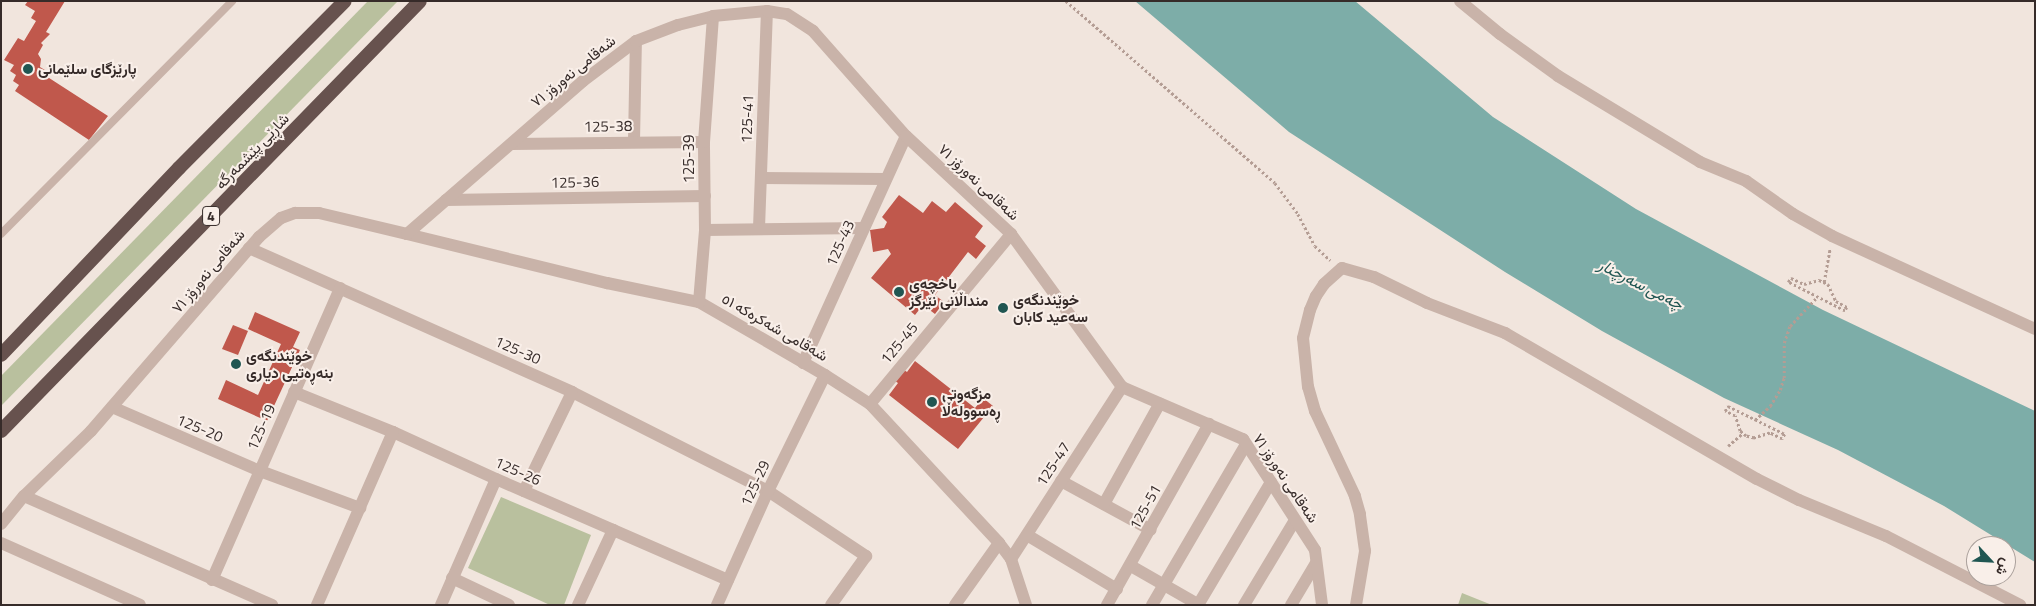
<!DOCTYPE html>
<meta charset="utf-8">
<style>
body{margin:0}
#map{position:relative;width:2036px;height:606px;overflow:hidden;background:#f1e5dd;font-family:"Titillium Web",Vazirmatn,sans-serif}
div>[style]{position:absolute}
[style*='--x']{left:calc(var(--x)*1px);top:calc(var(--y)*1px);width:calc(var(--w)*1px);rotate:calc(var(--a)*1deg)}
.green>*{inset:0;background:#b9c09e}
.water>*{inset:0;background:#7dada8}
.building>*{inset:0;background:#c0584c}
.path>*{height:2.5px;margin-top:-1.25px;transform-origin:0;background:repeating-linear-gradient(90deg,#b49d94 0 2.5px,transparent 0 5px)}
.service>*{height:8px;margin:-4px;padding:0 4px;transform-origin:4px;border-radius:4px;background:#c9b3a9}
.minor>*{height:12px;margin:-6px;padding:0 6px;transform-origin:6px;border-radius:6px;background:#c9b3a9}
.tertiary>*{height:12px;margin:-6px;padding:0 6px;transform-origin:6px;border-radius:6px;background:#c9b3a9}
.trunk>*{height:14px;margin:-7px;padding:0 7px;transform-origin:7px;border-radius:7px;background:#67524e}
.dots>*{width:14px;height:14px;translate:-50% -50%;box-sizing:border-box;border:2px solid #f9efe9;border-radius:50%}
span{translate:-50% -50%;white-space:nowrap;text-align:center;line-height:1.15;-webkit-text-stroke:4px #f9efe9;paint-order:stroke}
.shield-label span{padding:1px 4px;background:#f9efe9;border:1px solid;border-radius:4px;-webkit-text-stroke-width:0}
.shield-label{font-size:14px;color:#362b29;font-weight:700}
.poi-label{font-size:15px;color:#362b29;font-weight:700}
.left{translate:0 -50%;text-align:left}
.street-label{font-size:15px;color:#362b29}
.water-label{font-size:16px;color:#205652;font-style:italic}
.frame{position:absolute;inset:0;border:2px solid #362b29;pointer-events:none}
.north{position:absolute;left:1966px;top:536px;width:50px;height:50px;box-sizing:border-box;background:#f9efe9;border:1px solid #aba19c;border-radius:50%;rotate:115deg;font-size:14px;font-weight:700;line-height:20px;text-align:center;color:#362b29}
.north::after{content:'';display:block;margin:auto;width:18px;height:22px;background:#205652;clip-path:polygon(50% 0,100% 100%,50% 72%,0 100%)}
</style>
<div id="map">
<div class="green">
<div style="clip-path:polygon(368px 1px,398px 1px,1px 406px,1px 376px)"></div>
<div style="clip-path:polygon(501px 497px,591px 535px,564px 605px,550px 605px,468px 568px)"></div>
<div style="clip-path:polygon(1462px 593px,1492px 605px,1458px 605px)"></div>
</div>
<div class="water">
<div style="clip-path:polygon(1135px 1px,1355px 1px,1493px 117px,1636px 209px,1823px 310px,2035px 411px,2035px 562px,1944px 506px,1838px 450px,1724px 398px,1602px 331px,1505px 272px,1289px 132px)"></div>
</div>
<div class="building">
<div style="clip-path:polygon(28px 1px,65px 1px,46px 32px,50px 34px,41px 43px,43px 45px,38px 54px,41px 59px,40px 67px,48px 72px,46px 76px,108px 116px,89px 140px,15px 91px,19px 85px,13px 81px,16px 75px,10px 71px,14px 65px,4px 60px,18px 38px,24px 41px,36px 21px,31px 18px,35px 11px,25px 5px)"></div>
<div style="clip-path:polygon(899px 195px,923px 213px,932px 201px,946px 212px,955px 202px,983px 226px,975px 237px,986px 246px,976px 259px,968px 252px,935px 295px,944px 302px,935px 314px,923px 305px,915px 315px,871px 278px,891px 254px,888px 249px,873px 252px,870px 230px,884px 228px,887px 222px,882px 217px)"></div>
<div style="clip-path:polygon(255px 312px,300px 332px,293px 347px,300px 350px,267px 421px,218px 399px,226px 380px,258px 395px,281px 344px,248px 329px)"></div>
<div style="clip-path:polygon(233px 325px,248px 331px,238px 355px,222px 349px)"></div>
<div style="clip-path:polygon(915px 361px,975px 408px,983px 398px,993px 406px,958px 449px,889px 395px,898px 383px,895px 381px,904px 370px,907px 372px)"></div>
</div>
<div class="path">
<div style="--x:1066;--y:1;--w:277;--a:41"></div>
<div style="--x:1275;--y:183;--w:39;--a:53"></div>
<div style="--x:1298;--y:214;--w:36;--a:62"></div>
<div style="--x:1315;--y:246;--w:21;--a:43"></div>
<div style="--x:1791;--y:278;--w:14;--a:25"></div>
<div style="--x:1804;--y:284;--w:16;--a:-15"></div>
<div style="--x:1819;--y:280;--w:10;--a:24"></div>
<div style="--x:1828;--y:284;--w:19;--a:65"></div>
<div style="--x:1836;--y:301;--w:13;--a:29"></div>
<div style="--x:1847;--y:307;--w:4;--a:117"></div>
<div style="--x:1845;--y:311;--w:64;--a:-153"></div>
<div style="--x:1788;--y:282;--w:5;--a:-53"></div>
<div style="--x:1824;--y:282;--w:34;--a:-80"></div>
<div style="--x:1728;--y:406;--w:64;--a:26.2"></div>
<div style="--x:1785;--y:434;--w:6;--a:121"></div>
<div style="--x:1782;--y:439;--w:13;--a:-153"></div>
<div style="--x:1770;--y:433;--w:17;--a:163"></div>
<div style="--x:1754;--y:438;--w:8;--a:-166"></div>
<div style="--x:1746;--y:436;--w:8;--a:-140"></div>
<div style="--x:1740;--y:431;--w:16;--a:-108"></div>
<div style="--x:1735;--y:416;--w:11;--a:-153"></div>
<div style="--x:1725;--y:411;--w:6;--a:-59"></div>
<div style="--x:1755;--y:420;--w:21;--a:-43"></div>
<div style="--x:1770;--y:406;--w:19;--a:-58"></div>
<div style="--x:1780;--y:390;--w:13;--a:-72"></div>
<div style="--x:1784;--y:378;--w:35;--a:-90"></div>
<div style="--x:1784;--y:343;--w:18;--a:-71"></div>
<div style="--x:1790;--y:326;--w:40;--a:-47"></div>
<div style="--x:1728;--y:446;--w:18;--a:-41"></div>
</div>
<div class="service">
<div style="--x:1;--y:234;--w:328;--a:-45.2"></div>
</div>
<div class="minor">
<div style="--x:1460;--y:1;--w:52;--a:39.5"></div>
<div style="--x:1500;--y:34;--w:72;--a:35.9"></div>
<div style="--x:1558;--y:76;--w:166;--a:31.2"></div>
<div style="--x:1700;--y:162;--w:50;--a:22.4"></div>
<div style="--x:1746;--y:181;--w:57;--a:35.1"></div>
<div style="--x:1793;--y:214;--w:45;--a:29.4"></div>
<div style="--x:1832;--y:236;--w:223;--a:24.6"></div>
<div style="--x:634;--y:141;--w:100;--a:-88.9"></div>
<div style="--x:512;--y:144;--w:192;--a:-0.6"></div>
<div style="--x:762;--y:178;--w:123;--a:0.5"></div>
<div style="--x:446;--y:200;--w:259;--a:-0.9"></div>
<div style="--x:759;--y:228;--w:217;--a:-87.9"></div>
<div style="--x:705;--y:230;--w:159;--a:-0.7"></div>
<div style="--x:407;--y:234;--w:206;--a:13.8"></div>
<div style="--x:607;--y:283;--w:94;--a:11.7"></div>
<div style="--x:699;--y:302;--w:146;--a:30.1"></div>
<div style="--x:825;--y:375;--w:54;--a:32.8"></div>
<div style="--x:870;--y:404;--w:190;--a:47.1"></div>
<div style="--x:999;--y:543;--w:20;--a:53"></div>
<div style="--x:1011;--y:559;--w:48;--a:71.9"></div>
<div style="--x:249;--y:248;--w:354;--a:24"></div>
<div style="--x:572;--y:392;--w:220;--a:26.8"></div>
<div style="--x:768;--y:491;--w:118;--a:33.6"></div>
<div style="--x:866;--y:556;--w:60;--a:125.5"></div>
<div style="--x:699;--y:302;--w:72;--a:-85.2"></div>
<div style="--x:705;--y:230;--w:88;--a:-90.7"></div>
<div style="--x:704;--y:142;--w:126;--a:-85.9"></div>
<div style="--x:803;--y:363;--w:249;--a:-65.6"></div>
<div style="--x:294;--y:392;--w:107;--a:22"></div>
<div style="--x:393;--y:432;--w:113;--a:24.5"></div>
<div style="--x:496;--y:479;--w:253;--a:23.5"></div>
<div style="--x:870;--y:404;--w:221;--a:-50.3"></div>
<div style="--x:112;--y:407;--w:161;--a:23.4"></div>
<div style="--x:260;--y:471;--w:107;--a:20.3"></div>
<div style="--x:1061;--y:481;--w:102;--a:28.6"></div>
<div style="--x:524;--y:491;--w:110;--a:-64.1"></div>
<div style="--x:24;--y:496;--w:271;--a:23.7"></div>
<div style="--x:1104;--y:504;--w:115;--a:-61"></div>
<div style="--x:1027;--y:535;--w:105;--a:31"></div>
<div style="--x:1;--y:543;--w:152;--a:24"></div>
<div style="--x:1011;--y:559;--w:205;--a:-57.2"></div>
<div style="--x:1131;--y:566;--w:78;--a:29.8"></div>
<div style="--x:452;--y:578;--w:63;--a:25.3"></div>
<div style="--x:212;--y:580;--w:319;--a:-66.3"></div>
<div style="--x:317;--y:605;--w:189;--a:-66.3"></div>
<div style="--x:441;--y:605;--w:137;--a:-66.4"></div>
<div style="--x:578;--y:605;--w:83;--a:-65"></div>
<div style="--x:717;--y:605;--w:125;--a:-65.9"></div>
<div style="--x:768;--y:491;--w:129;--a:-63.8"></div>
<div style="--x:955;--y:605;--w:76;--a:-54.6"></div>
<div style="--x:1107;--y:605;--w:208;--a:-60.6"></div>
<div style="--x:1152;--y:605;--w:186;--a:-59.7"></div>
<div style="--x:1198;--y:605;--w:143;--a:-59.3"></div>
<div style="--x:1244;--y:605;--w:99;--a:-59"></div>
<div style="--x:1291;--y:605;--w:49;--a:-59.2"></div>
<div style="--x:1356;--y:605;--w:55;--a:-80.5"></div>
<div style="--x:1365;--y:551;--w:37;--a:-98"></div>
<div style="--x:1360;--y:514;--w:19;--a:-106"></div>
<div style="--x:1355;--y:496;--w:94;--a:-115.2"></div>
<div style="--x:1315;--y:411;--w:25;--a:-106"></div>
<div style="--x:1308;--y:387;--w:49;--a:-95.8"></div>
<div style="--x:1303;--y:338;--w:29;--a:-76"></div>
<div style="--x:1310;--y:310;--w:15;--a:-67"></div>
<div style="--x:1316;--y:296;--w:14;--a:-56"></div>
<div style="--x:1324;--y:284;--w:24;--a:-42"></div>
<div style="--x:1342;--y:268;--w:33;--a:16"></div>
<div style="--x:1374;--y:277;--w:59;--a:26.1"></div>
<div style="--x:1427;--y:303;--w:84;--a:21"></div>
<div style="--x:1505;--y:333;--w:291;--a:30.1"></div>
<div style="--x:1757;--y:479;--w:47;--a:26.6"></div>
<div style="--x:1799;--y:500;--w:94;--a:22.5"></div>
<div style="--x:1886;--y:536;--w:151;--a:27.2"></div>
</div>
<div class="tertiary">
<div style="--x:1;--y:524;--w:36;--a:-51"></div>
<div style="--x:24;--y:496;--w:93;--a:-44.1"></div>
<div style="--x:91;--y:431;--w:257;--a:-49.1"></div>
<div style="--x:259;--y:237;--w:29;--a:-41"></div>
<div style="--x:281;--y:218;--w:15;--a:-20"></div>
<div style="--x:295;--y:213;--w:24;--a:0"></div>
<div style="--x:319;--y:213;--w:90;--a:13.4"></div>
<div style="--x:407;--y:234;--w:233;--a:-41"></div>
<div style="--x:583;--y:81;--w:66;--a:-37"></div>
<div style="--x:636;--y:41;--w:45;--a:-20.9"></div>
<div style="--x:678;--y:25;--w:36;--a:-14"></div>
<div style="--x:713;--y:16;--w:54;--a:-5.3"></div>
<div style="--x:767;--y:11;--w:20;--a:9"></div>
<div style="--x:787;--y:14;--w:31;--a:33"></div>
<div style="--x:813;--y:31;--w:140;--a:48.5"></div>
<div style="--x:906;--y:136;--w:144;--a:43"></div>
<div style="--x:1011;--y:234;--w:189;--a:54"></div>
<div style="--x:1122;--y:387;--w:132;--a:23.3"></div>
<div style="--x:1243;--y:439;--w:132;--a:57"></div>
<div style="--x:1315;--y:550;--w:55;--a:82.7"></div>
</div>
<div class="trunk">
<div style="--x:1;--y:355;--w:258;--a:-46.4"></div>
<div style="--x:179;--y:168;--w:235;--a:-45.2"></div>
<div style="--x:1;--y:431;--w:600;--a:-45.74"></div>
</div>
<div class="dots">
<div style="left:28px;top:69px;background:#205652"></div>
<div style="left:899px;top:292px;background:#205652"></div>
<div style="left:1003px;top:308px;background:#205652"></div>
<div style="left:236px;top:364px;background:#205652"></div>
<div style="left:932px;top:402px;background:#205652"></div>
</div>
<div class="shield-label">
<span style="left:211px;top:216px">4</span>
</div>
<div class="poi-label">
<span class="left" style="left:38px;top:69px">پارێزگای سلێمانی</span>
<span class="left" style="left:909px;top:292px">باخچەی<br>منداڵانی نێرگز</span>
<span class="left" style="left:1013px;top:308px">خوێندنگەی<br>سەعید کابان</span>
<span class="left" style="left:246px;top:364px">خوێندنگەی<br>بنەڕەتیی دیاری</span>
<span class="left" style="left:942px;top:402px">مزگەوتی<br>ڕەسوولەڵا</span>
</div>
<div class="street-label">
<span style="left:573px;top:71px;rotate:-39deg">شەقامی نەورۆز ٧١</span>
<span style="left:747px;top:119px;rotate:-88deg">125-41</span>
<span style="left:608px;top:126px;rotate:-1deg">125-38</span>
<span style="left:252px;top:151px;rotate:-46deg">شاڕێی پێشمەرگە</span>
<span style="left:689px;top:159px;rotate:-90deg">125-39</span>
<span style="left:575px;top:182px;rotate:-1deg">125-36</span>
<span style="left:979px;top:182px;rotate:43deg">شەقامی نەورۆز ٧١</span>
<span style="left:840px;top:243px;rotate:-66deg">125-43</span>
<span style="left:208px;top:271px;rotate:-50deg">شەقامی نەورۆز ٧١</span>
<span style="left:775px;top:327px;rotate:30deg">شەقامی شەکرەکە ٥١</span>
<span style="left:899px;top:343px;rotate:-50deg">125-45</span>
<span style="left:518px;top:350px;rotate:24deg">125-30</span>
<span style="left:261px;top:427px;rotate:-66deg">125-19</span>
<span style="left:200px;top:428px;rotate:23deg">125-20</span>
<span style="left:1053px;top:464px;rotate:-57deg">125-47</span>
<span style="left:518px;top:471px;rotate:24deg">125-26</span>
<span style="left:1286px;top:478px;rotate:56deg">شەقامی نەورۆز ٧١</span>
<span style="left:755px;top:483px;rotate:-65deg">125-29</span>
<span style="left:1145px;top:507px;rotate:-61deg">125-51</span>
</div>
<div class="water-label">
<span style="left:1641px;top:284px;rotate:27deg">چەمی سەرچنار</span>
</div>
<div class="frame"></div>
<div class="north">ش</div>
</div>
